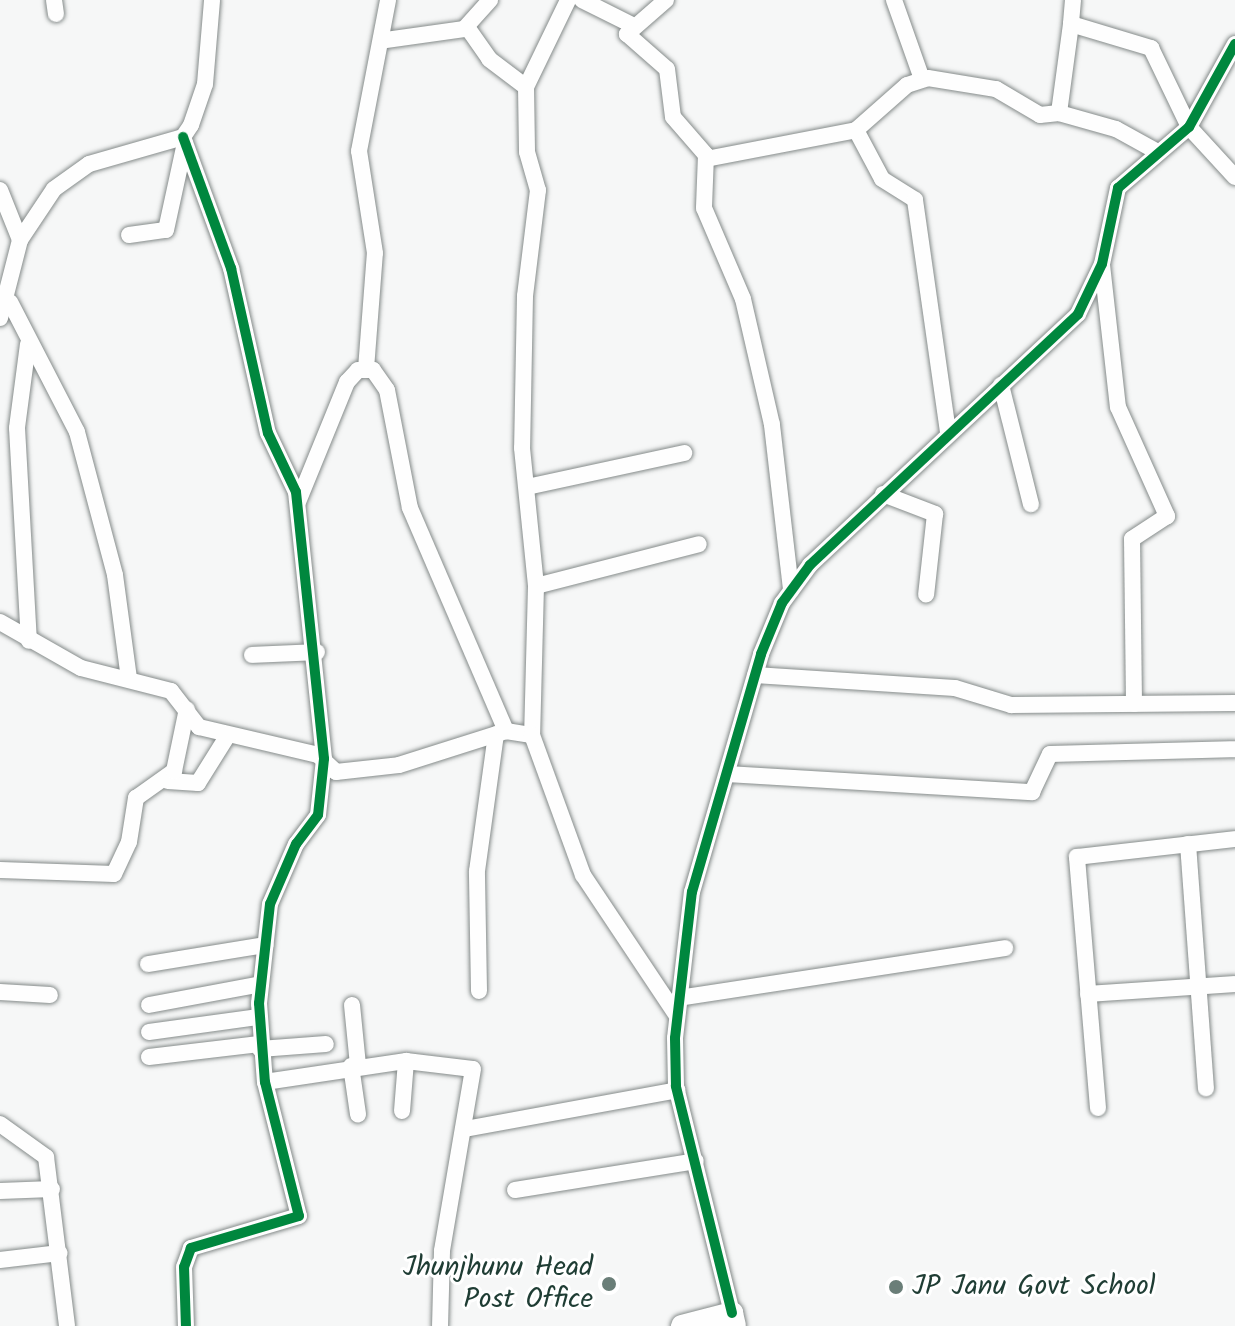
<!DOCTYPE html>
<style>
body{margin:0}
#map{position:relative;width:1235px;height:1326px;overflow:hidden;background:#f6f7f7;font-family:Kalam,sans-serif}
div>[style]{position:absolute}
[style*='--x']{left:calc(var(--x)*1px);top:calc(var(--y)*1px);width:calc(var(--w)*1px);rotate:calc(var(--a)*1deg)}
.roads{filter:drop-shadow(0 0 2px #858b8a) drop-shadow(0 0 2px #858b8a)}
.minor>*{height:16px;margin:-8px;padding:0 8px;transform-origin:8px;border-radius:8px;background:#fefefe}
.highway>*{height:22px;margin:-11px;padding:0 11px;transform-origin:11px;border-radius:11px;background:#fefefe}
.cycleway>*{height:10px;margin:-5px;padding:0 5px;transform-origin:5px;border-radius:5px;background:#00873e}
.dots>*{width:22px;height:22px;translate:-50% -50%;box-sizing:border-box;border:4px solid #fff;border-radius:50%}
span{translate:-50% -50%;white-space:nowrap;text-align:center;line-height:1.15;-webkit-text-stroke:6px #fff;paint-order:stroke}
.poi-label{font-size:28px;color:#1f3d34}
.right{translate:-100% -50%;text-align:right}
.left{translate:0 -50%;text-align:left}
</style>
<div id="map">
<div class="roads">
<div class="minor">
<div style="--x:54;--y:0;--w:14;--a:82"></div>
<div style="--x:582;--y:0;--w:54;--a:26.6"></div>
<div style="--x:666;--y:0;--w:52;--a:138.9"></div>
<div style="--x:627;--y:34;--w:53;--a:41.2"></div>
<div style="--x:667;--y:69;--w:48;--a:82.9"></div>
<div style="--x:673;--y:117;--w:50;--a:49"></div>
<div style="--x:706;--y:155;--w:53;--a:92.2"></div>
<div style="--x:704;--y:208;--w:99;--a:66.8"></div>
<div style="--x:743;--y:299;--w:129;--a:77"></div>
<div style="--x:772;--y:425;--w:166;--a:83.4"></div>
<div style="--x:894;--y:0;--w:84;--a:70.5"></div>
<div style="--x:1073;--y:0;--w:24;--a:95"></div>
<div style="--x:1071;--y:24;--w:84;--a:16.7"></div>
<div style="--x:1151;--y:48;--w:88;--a:64.3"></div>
<div style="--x:1189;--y:127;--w:68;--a:47.4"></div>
<div style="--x:1071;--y:24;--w:90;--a:97.7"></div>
<div style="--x:1059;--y:113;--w:59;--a:15.7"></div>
<div style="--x:1116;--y:129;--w:46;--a:28.8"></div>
<div style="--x:467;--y:27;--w:39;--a:55"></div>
<div style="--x:489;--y:59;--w:46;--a:37.1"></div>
<div style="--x:526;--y:87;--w:65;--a:89.1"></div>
<div style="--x:527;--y:152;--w:40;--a:74"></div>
<div style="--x:538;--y:190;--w:107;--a:97"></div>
<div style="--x:525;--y:296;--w:152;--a:91.1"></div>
<div style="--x:522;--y:448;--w:139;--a:84.2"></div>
<div style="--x:536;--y:586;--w:149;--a:91.5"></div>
<div style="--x:386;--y:40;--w:79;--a:-8"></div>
<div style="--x:464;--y:29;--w:39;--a:-48"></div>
<div style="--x:526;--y:87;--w:97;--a:-64.2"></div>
<div style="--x:856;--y:130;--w:55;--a:62"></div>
<div style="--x:882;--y:179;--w:39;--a:32"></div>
<div style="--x:915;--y:200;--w:235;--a:81.9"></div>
<div style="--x:183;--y:137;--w:140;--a:69.9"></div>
<div style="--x:231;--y:268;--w:169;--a:77.4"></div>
<div style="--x:268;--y:433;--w:65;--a:64.6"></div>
<div style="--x:296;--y:492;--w:268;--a:84"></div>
<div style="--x:324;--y:759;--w:56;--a:96.1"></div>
<div style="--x:318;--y:815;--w:36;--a:127"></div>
<div style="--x:296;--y:844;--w:65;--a:113.4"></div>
<div style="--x:270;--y:904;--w:100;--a:96.3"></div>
<div style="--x:259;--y:1003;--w:79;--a:85.7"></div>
<div style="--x:265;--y:1082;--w:138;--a:75.8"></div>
<div style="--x:299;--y:1216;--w:113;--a:163.5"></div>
<div style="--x:191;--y:1248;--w:20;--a:110"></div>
<div style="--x:184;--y:1267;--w:59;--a:88.1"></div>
<div style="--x:706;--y:159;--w:153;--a:-10.9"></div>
<div style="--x:856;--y:130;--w:68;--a:-41.4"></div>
<div style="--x:907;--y:85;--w:22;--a:-18"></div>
<div style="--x:928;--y:78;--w:69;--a:9.2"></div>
<div style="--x:996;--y:89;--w:51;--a:30.6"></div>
<div style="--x:1040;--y:115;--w:19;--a:-6"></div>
<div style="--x:0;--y:190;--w:54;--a:68.2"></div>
<div style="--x:129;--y:235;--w:37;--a:-8"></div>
<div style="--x:166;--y:230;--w:89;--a:-77.7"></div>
<div style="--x:1102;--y:265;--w:143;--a:83.6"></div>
<div style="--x:1118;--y:407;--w:120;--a:65.8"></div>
<div style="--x:1167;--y:516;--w:42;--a:146.7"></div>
<div style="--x:1132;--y:539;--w:165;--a:89.3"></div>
<div style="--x:10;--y:302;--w:146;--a:62.7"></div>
<div style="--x:77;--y:432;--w:148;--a:75.1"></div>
<div style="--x:115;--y:575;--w:105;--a:82.3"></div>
<div style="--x:0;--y:318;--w:81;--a:-75.6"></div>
<div style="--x:20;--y:240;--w:61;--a:-56.3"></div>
<div style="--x:54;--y:189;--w:43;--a:-35.5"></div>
<div style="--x:89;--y:164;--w:98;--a:-16"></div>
<div style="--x:183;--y:137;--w:14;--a:-56"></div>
<div style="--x:191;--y:125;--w:43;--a:-71.1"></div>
<div style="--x:205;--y:84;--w:84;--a:-85.2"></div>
<div style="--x:28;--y:344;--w:85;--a:97.5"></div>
<div style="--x:17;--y:428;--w:213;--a:86.8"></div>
<div style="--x:366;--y:369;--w:116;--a:-85.6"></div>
<div style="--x:375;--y:253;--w:103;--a:-98.9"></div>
<div style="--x:359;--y:151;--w:154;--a:-79.1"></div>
<div style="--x:1001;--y:385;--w:123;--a:75.9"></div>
<div style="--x:527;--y:487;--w:161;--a:-12.2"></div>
<div style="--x:883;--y:494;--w:56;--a:21"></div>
<div style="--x:935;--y:514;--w:81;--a:96.3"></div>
<div style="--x:298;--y:502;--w:130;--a:-67.8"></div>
<div style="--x:347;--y:382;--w:16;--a:-47"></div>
<div style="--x:358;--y:370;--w:15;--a:0"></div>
<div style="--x:373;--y:370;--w:24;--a:55"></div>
<div style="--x:387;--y:390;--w:120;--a:79"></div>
<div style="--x:410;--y:508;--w:243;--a:66.7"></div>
<div style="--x:536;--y:586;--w:168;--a:-14.4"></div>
<div style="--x:0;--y:622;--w:93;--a:29.6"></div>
<div style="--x:81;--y:668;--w:93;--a:14.3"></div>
<div style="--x:171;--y:691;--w:46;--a:52.1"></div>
<div style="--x:199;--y:727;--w:122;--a:13.2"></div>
<div style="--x:318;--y:755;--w:25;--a:43"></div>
<div style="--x:336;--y:772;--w:63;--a:-6.3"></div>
<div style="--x:399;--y:765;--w:112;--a:-17.6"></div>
<div style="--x:506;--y:731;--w:26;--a:9"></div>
<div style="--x:532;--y:735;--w:149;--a:70"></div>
<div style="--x:583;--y:875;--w:169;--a:56.3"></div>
<div style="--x:252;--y:655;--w:65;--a:-2.6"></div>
<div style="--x:755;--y:675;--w:200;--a:3.7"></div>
<div style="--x:955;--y:688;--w:59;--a:16.9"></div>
<div style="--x:1011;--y:705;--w:224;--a:-0.5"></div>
<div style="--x:727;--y:774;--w:306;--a:3.4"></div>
<div style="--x:1032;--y:792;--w:42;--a:-64.7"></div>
<div style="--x:1050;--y:754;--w:185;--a:-1.5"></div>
<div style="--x:168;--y:781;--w:30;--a:4"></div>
<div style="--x:198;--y:783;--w:57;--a:-58"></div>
<div style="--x:1188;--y:844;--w:245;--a:85.8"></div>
<div style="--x:0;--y:870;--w:114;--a:2"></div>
<div style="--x:114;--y:874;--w:35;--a:-65"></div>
<div style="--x:129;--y:842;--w:45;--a:-81"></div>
<div style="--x:136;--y:798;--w:47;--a:-35.4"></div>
<div style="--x:174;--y:771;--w:63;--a:-78.2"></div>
<div style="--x:148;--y:964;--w:119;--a:-9.2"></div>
<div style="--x:479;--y:991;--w:120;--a:-91"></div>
<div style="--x:477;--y:871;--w:138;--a:-82.1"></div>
<div style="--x:0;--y:992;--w:50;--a:3.4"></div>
<div style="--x:1088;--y:994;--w:147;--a:-3.9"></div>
<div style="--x:679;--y:998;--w:330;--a:-8.7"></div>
<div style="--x:149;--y:1005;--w:114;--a:-10.6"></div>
<div style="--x:352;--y:1005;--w:60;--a:84.3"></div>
<div style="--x:149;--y:1032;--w:111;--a:-7.8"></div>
<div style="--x:260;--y:1049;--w:66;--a:-4.3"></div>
<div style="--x:149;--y:1057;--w:111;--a:-6.7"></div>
<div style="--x:351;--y:1066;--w:49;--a:81.7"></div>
<div style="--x:265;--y:1082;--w:143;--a:-8.5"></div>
<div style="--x:406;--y:1061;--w:67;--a:6.8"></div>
<div style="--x:473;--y:1069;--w:185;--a:99.7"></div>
<div style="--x:442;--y:1251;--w:75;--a:91.5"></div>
<div style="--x:1098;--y:1108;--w:252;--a:-94.8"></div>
<div style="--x:1077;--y:857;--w:159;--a:-6.5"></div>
<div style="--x:402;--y:1111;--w:50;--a:-85.4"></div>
<div style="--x:0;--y:1124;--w:57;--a:35.7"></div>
<div style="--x:46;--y:1157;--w:170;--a:82.9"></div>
<div style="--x:465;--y:1129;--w:216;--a:-10.4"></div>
<div style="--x:515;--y:1190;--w:183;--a:-9.1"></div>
<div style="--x:0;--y:1191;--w:52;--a:-2.2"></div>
<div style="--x:0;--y:1260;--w:60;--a:-6.7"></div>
<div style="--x:732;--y:1313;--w:234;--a:-103.9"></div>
<div style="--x:676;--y:1086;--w:48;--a:-91.2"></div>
<div style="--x:675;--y:1038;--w:147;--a:-83.4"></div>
<div style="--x:692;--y:892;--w:248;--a:-73.8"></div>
<div style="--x:761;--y:654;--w:55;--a:-67.6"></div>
<div style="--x:782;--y:603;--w:47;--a:-53.6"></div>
<div style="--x:810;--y:565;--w:367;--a:-43.1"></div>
<div style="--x:1078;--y:314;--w:55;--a:-64.4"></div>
<div style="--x:1102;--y:264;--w:78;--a:-78.1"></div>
<div style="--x:1118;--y:188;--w:94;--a:-40.7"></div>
<div style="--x:1189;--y:127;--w:95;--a:-61"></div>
</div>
<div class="highway">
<div style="--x:682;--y:1326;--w:52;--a:-14.6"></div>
<div style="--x:732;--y:1313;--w:13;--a:77"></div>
</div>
</div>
<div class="cycleway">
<div style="--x:183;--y:137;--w:140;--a:69.9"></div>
<div style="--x:231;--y:268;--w:169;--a:77.4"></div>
<div style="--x:268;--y:433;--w:65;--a:64.6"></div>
<div style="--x:296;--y:492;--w:268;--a:84"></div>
<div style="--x:324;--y:759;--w:56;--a:96.1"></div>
<div style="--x:318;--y:815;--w:36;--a:127"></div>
<div style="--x:296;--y:844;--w:65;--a:113.4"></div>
<div style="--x:270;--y:904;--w:100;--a:96.3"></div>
<div style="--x:259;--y:1003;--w:79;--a:85.7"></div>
<div style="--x:265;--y:1082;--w:138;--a:75.8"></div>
<div style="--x:299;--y:1216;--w:113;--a:163.5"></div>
<div style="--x:191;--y:1248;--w:20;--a:110"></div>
<div style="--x:184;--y:1267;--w:59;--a:88.1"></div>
<div style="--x:732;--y:1313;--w:234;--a:-103.9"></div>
<div style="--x:676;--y:1086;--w:48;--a:-91.2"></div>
<div style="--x:675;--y:1038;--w:147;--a:-83.4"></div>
<div style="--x:692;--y:892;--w:248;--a:-73.8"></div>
<div style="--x:761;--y:654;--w:55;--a:-67.6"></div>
<div style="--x:782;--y:603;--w:47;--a:-53.6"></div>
<div style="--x:810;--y:565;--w:367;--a:-43.1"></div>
<div style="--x:1078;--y:314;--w:55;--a:-64.4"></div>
<div style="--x:1102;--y:264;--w:78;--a:-78.1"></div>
<div style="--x:1118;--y:188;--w:94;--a:-40.7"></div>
<div style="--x:1189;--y:127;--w:95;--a:-61"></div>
</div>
<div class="dots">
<div style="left:609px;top:1284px;background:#6a7e78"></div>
<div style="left:896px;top:1287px;background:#6a7e78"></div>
</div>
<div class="poi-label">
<span class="right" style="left:593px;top:1284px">Jhunjhunu Head<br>Post Office</span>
<span class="left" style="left:912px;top:1287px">JP Janu Govt School</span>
</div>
</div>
